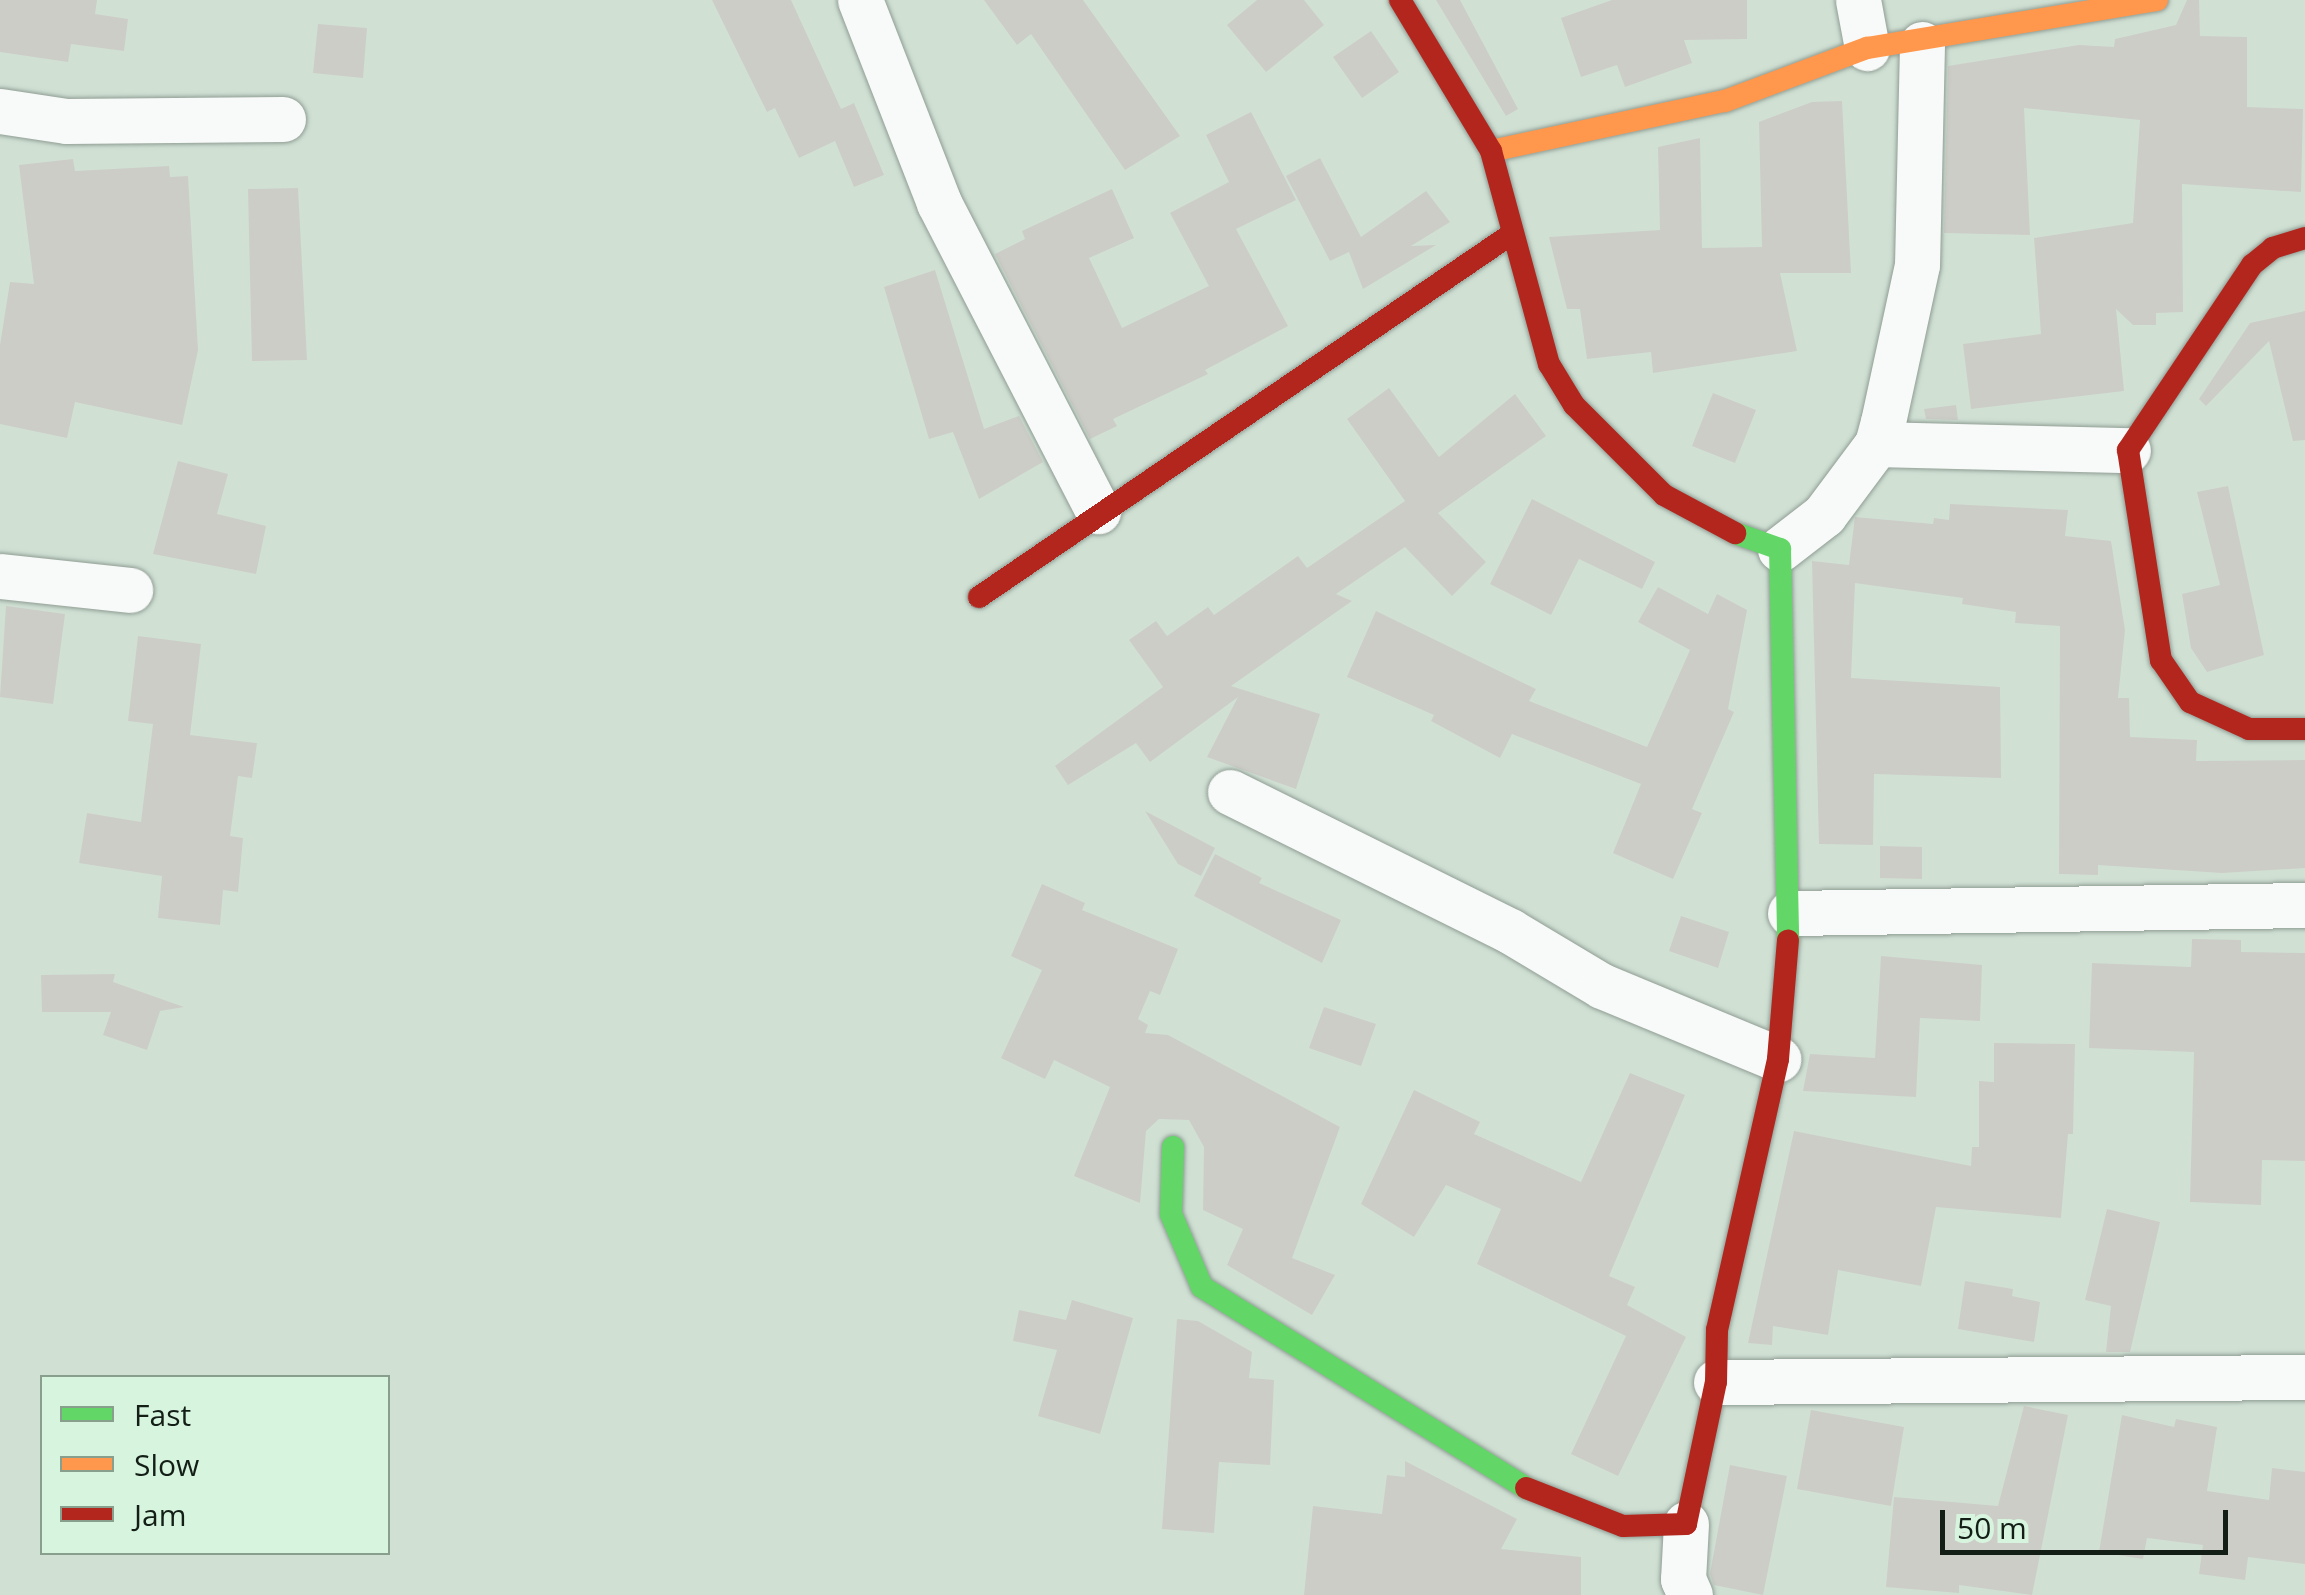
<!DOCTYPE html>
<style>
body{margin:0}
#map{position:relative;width:2305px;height:1595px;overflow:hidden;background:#d0e1d4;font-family:"Open Sans",sans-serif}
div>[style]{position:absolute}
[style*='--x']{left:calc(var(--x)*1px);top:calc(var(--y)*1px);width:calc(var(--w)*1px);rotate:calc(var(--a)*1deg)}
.building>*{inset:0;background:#cdcdc7}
.roads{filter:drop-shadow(0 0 2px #909d94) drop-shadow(0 0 2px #909d94)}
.street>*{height:45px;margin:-22.5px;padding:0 22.5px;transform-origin:22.5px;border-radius:22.5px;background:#f8faf9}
.fast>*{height:22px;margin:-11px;padding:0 11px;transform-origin:11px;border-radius:11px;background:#63d668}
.slow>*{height:22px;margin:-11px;padding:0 11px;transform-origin:11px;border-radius:11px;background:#ff974d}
.jam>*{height:22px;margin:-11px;padding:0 11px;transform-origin:11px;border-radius:11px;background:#b3261e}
span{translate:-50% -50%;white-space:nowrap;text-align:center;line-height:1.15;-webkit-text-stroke:8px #d7f5de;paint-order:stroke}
.legend{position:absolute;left:40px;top:1375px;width:350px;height:180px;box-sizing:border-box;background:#d7f5de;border:2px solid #899f8e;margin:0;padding:12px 18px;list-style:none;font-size:30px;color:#131e16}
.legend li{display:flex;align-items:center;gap:20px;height:50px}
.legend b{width:50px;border:2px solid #899f8e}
.scale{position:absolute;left:1940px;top:1510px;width:288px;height:45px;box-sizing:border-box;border:5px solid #131e16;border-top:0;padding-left:12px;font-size:30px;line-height:35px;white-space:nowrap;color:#131e16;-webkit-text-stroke:8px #d7f5de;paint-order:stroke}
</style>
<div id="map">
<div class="building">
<div style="clip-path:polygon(0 0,97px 0,95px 14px,128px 19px,124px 51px,71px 44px,68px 62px,0 52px)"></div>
<div style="clip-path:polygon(712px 0,791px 0,841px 109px,854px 103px,884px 175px,854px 187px,835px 141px,799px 158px,775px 108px,767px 112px)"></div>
<div style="clip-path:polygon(984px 0,1083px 0,1180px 136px,1125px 170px,1031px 34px,1017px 45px)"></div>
<div style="clip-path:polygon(1257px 0,1304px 0,1324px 25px,1266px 72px,1227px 25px)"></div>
<div style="clip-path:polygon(1436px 0,1460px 0,1518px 109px,1506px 116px)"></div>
<div style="clip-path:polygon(1612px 0,1747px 0,1747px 39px,1684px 40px,1692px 63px,1625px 87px,1617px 65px,1581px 77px,1561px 18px)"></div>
<div style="clip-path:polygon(2187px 0,2199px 0,2200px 36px,2247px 37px,2247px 107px,2303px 109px,2301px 192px,2182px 184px,2183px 312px,2156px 313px,2156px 325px,2133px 325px,2116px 309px,2124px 391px,1971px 409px,1963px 344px,2041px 334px,2034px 238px,2133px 223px,2140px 120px,2024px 108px,2030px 235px,1944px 233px,1948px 66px,2079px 45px,2114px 47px,2115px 39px,2176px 25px)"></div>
<div style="clip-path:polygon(318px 24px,367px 28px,363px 78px,313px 73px)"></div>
<div style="clip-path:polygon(1371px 31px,1399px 72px,1362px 98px,1333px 57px)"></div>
<div style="clip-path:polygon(1842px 101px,1851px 273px,1780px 273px,1797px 351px,1653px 373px,1651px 352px,1587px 359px,1580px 309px,1567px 309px,1549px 237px,1660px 230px,1658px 147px,1700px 138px,1702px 248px,1762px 247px,1759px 122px,1812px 102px)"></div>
<div style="clip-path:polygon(1251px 112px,1296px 200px,1236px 229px,1288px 326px,1205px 370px,1208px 374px,1113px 419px,1117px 426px,1090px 439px,995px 254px,1025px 239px,1022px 231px,1112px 189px,1134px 238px,1089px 258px,1122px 328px,1209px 286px,1170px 213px,1229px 182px,1206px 135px)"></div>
<div style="clip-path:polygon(1320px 158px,1361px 237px,1426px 191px,1450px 222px,1411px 246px,1436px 245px,1363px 289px,1349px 252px,1330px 261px,1286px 176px)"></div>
<div style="clip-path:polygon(73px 159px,75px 171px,169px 166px,170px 177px,188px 176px,198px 350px,182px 425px,75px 402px,67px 438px,0 424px,0 345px,10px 282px,34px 284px,19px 165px)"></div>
<div style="clip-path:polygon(298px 188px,307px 360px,252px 361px,248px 189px)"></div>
<div style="clip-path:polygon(935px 270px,984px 429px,1019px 416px,1043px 462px,979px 499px,953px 432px,929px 439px,884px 287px)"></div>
<div style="clip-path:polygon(2305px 311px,2305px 440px,2293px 441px,2269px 341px,2206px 406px,2199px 399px,2250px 323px)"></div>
<div style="clip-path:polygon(1389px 388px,1439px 457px,1515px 394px,1546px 436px,1438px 513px,1486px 562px,1452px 596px,1405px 547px,1336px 594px,1352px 601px,1231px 686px,1320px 714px,1296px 789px,1207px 757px,1238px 697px,1150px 762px,1136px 743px,1068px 785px,1055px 766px,1163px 687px,1129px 640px,1156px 621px,1167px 636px,1208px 607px,1214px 615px,1298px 556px,1307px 568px,1405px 501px,1347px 419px)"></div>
<div style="clip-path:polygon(1713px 393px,1756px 410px,1735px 463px,1692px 446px)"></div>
<div style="clip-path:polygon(1956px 405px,1958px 420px,1926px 419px,1924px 409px)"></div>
<div style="clip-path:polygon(178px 461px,228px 474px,217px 514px,266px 526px,256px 574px,153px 554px)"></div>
<div style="clip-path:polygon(2228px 486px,2264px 655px,2207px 672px,2191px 648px,2182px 594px,2220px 585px,2197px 492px)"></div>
<div style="clip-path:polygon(1532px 499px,1655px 562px,1642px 589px,1579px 559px,1551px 615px,1490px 584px)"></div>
<div style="clip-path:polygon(1950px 504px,2068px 510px,2065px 536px,2111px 541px,2125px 630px,2118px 698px,2129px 698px,2130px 737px,2197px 740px,2196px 761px,2305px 760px,2305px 868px,2222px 873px,2098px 865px,2098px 875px,2059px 874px,2060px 626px,2015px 623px,2016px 612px,1962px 604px,1963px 598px,1855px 583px,1851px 678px,2000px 687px,2001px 778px,1874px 774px,1873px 845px,1819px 844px,1812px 561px,1849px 565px,1855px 517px,1933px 524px,1934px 518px,1949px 520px)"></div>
<div style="clip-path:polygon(1658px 587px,1708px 614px,1717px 594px,1747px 610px,1728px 709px,1734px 712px,1692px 809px,1702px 813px,1673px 879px,1613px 853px,1641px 784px,1512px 734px,1500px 758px,1431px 721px,1434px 715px,1347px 677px,1376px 611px,1536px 689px,1529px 701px,1647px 747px,1690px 650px,1638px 622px)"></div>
<div style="clip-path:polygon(6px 606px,65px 614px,53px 704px,0 697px)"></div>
<div style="clip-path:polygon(138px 636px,201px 644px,190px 735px,257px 743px,252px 778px,238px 776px,230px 836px,243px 838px,238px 892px,223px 890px,220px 925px,158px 918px,162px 876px,79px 863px,87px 813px,141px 822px,153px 724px,128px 721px)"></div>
<div style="clip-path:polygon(1145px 811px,1215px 848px,1201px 876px,1178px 864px)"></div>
<div style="clip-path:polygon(1880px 846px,1922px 847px,1922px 879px,1880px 878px)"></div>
<div style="clip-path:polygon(1215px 854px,1262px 878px,1259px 883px,1341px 920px,1322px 963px,1194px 896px)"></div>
<div style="clip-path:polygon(1042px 884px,1085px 903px,1082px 910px,1178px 949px,1160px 995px,1150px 991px,1138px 1019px,1148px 1025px,1145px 1033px,1168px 1035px,1340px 1127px,1292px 1258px,1335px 1275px,1312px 1315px,1227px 1265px,1243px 1229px,1203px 1210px,1204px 1147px,1189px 1120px,1159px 1119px,1146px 1131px,1140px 1203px,1074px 1176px,1110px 1087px,1054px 1060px,1045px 1079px,1001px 1058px,1042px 970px,1011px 956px)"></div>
<div style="clip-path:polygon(1681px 916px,1729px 932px,1718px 968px,1669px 951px)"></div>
<div style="clip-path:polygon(2192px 939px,2241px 940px,2241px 952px,2305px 953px,2305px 1161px,2262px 1160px,2261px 1205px,2190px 1202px,2194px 1052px,2089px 1048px,2092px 963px,2191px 967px)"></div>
<div style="clip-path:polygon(1881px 956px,1982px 965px,1980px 1021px,1920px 1018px,1916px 1097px,1803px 1091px,1810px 1054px,1875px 1058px)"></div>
<div style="clip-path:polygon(115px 974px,113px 982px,184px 1007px,160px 1011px,147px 1050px,103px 1035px,111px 1012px,42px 1012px,41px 975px)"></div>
<div style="clip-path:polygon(1324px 1007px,1376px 1024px,1361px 1066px,1309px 1048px)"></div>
<div style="clip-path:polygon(1994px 1043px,2075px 1044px,2073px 1134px,2068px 1134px,2061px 1218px,1936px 1207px,1921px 1286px,1838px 1270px,1828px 1335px,1773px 1326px,1772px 1345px,1748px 1343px,1794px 1131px,1971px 1166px,1972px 1147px,1979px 1147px,1979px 1081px,1994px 1082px)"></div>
<div style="clip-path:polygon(1630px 1073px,1685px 1095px,1609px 1276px,1635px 1287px,1627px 1305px,1686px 1337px,1618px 1476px,1571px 1454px,1626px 1336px,1477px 1264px,1501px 1209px,1446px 1185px,1414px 1237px,1361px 1204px,1414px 1090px,1480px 1122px,1474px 1134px,1581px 1182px)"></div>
<div style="clip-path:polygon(2107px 1209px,2160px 1222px,2130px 1352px,2106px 1352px,2111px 1306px,2085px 1300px)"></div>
<div style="clip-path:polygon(1965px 1281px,2013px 1289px,2012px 1296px,2040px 1302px,2034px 1342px,1958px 1329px)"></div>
<div style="clip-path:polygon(1072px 1300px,1133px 1318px,1100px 1434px,1038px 1416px,1057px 1350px,1013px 1341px,1019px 1310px,1066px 1320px)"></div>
<div style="clip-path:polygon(1177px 1319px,1198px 1321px,1252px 1352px,1249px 1378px,1274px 1380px,1270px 1465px,1219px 1462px,1214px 1533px,1162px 1529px)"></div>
<div style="clip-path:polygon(2024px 1406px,2068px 1415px,2032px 1595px,1959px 1585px,1959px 1593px,1886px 1587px,1894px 1497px,1998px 1506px)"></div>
<div style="clip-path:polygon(1811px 1410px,1904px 1427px,1891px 1506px,1797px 1489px)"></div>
<div style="clip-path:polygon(2122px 1415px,2174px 1427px,2176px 1419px,2217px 1427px,2207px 1491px,2269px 1500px,2272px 1468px,2305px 1472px,2305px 1564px,2248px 1557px,2245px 1580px,2199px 1574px,2203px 1545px,2147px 1538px,2143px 1559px,2099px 1552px)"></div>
<div style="clip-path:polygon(1405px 1461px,1517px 1519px,1501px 1549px,1581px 1557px,1581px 1595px,1304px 1595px,1313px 1506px,1382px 1514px,1387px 1475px,1405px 1477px)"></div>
<div style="clip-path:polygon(1730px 1465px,1787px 1476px,1763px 1595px,1714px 1585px,1710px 1574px)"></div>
</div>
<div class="roads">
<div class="street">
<div style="--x:860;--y:0;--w:218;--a:68.7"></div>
<div style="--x:939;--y:203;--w:347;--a:62.7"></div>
<div style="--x:1858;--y:0;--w:49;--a:79.4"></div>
<div style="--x:0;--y:111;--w:67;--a:8.6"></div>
<div style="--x:66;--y:121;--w:217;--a:-0.5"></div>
<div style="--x:1877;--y:444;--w:251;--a:1.4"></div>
<div style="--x:1780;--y:549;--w:56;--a:-37.7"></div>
<div style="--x:1824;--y:515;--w:89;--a:-53.3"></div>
<div style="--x:1877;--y:444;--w:23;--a:-75"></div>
<div style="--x:1883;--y:422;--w:161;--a:-77.8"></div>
<div style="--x:1917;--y:265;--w:221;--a:-88.7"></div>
<div style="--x:0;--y:576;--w:131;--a:6.1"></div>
<div style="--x:1230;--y:792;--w:313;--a:26.4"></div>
<div style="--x:1510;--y:931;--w:107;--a:30.9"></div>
<div style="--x:1602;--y:986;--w:191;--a:22.5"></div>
<div style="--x:1790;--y:913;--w:515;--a:-0.89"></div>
<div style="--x:1716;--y:1382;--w:589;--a:-0.49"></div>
<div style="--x:1686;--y:1524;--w:55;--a:93.1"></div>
<div style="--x:1683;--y:1579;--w:17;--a:66"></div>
</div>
<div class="fast">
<div style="--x:1735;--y:533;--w:48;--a:19.6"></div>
<div style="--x:1780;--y:549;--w:391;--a:88.8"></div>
<div style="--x:1173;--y:1147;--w:67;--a:91.7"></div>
<div style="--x:1171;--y:1214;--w:79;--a:67"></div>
<div style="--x:1202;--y:1287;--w:381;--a:31.8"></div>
</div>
<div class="slow">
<div style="--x:1491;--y:151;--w:239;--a:-12.1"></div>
<div style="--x:1725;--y:101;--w:152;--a:-20.5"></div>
<div style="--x:1867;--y:48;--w:294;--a:-9.4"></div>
</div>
<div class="jam">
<div style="--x:1400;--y:0;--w:176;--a:58.9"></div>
<div style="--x:1491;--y:151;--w:221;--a:74.8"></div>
<div style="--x:1549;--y:364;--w:48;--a:58.6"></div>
<div style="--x:1574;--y:405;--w:127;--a:45"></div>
<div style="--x:1664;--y:495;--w:81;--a:28.2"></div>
<div style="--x:2305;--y:238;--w:34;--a:163"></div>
<div style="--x:2273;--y:248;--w:27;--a:141"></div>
<div style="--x:2252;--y:265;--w:223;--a:123.8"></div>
<div style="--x:2128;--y:450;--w:213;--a:81.1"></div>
<div style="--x:2161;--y:660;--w:51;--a:55.4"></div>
<div style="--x:2190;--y:702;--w:65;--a:24.6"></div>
<div style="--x:2249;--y:729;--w:56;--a:0"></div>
<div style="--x:979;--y:597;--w:643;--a:-34.28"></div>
<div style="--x:1526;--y:1488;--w:104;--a:21.4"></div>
<div style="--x:1623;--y:1526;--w:63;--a:-1.8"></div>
<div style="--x:1686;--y:1524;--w:145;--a:-78.1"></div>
<div style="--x:1716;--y:1382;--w:52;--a:-88.9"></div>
<div style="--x:1717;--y:1330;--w:278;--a:-77.3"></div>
<div style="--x:1778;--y:1059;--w:119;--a:-85.2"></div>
</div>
</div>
<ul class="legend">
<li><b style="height:12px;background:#63d668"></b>Fast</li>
<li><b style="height:12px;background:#ff974d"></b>Slow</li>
<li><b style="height:12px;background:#b3261e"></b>Jam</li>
</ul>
<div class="scale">50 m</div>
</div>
